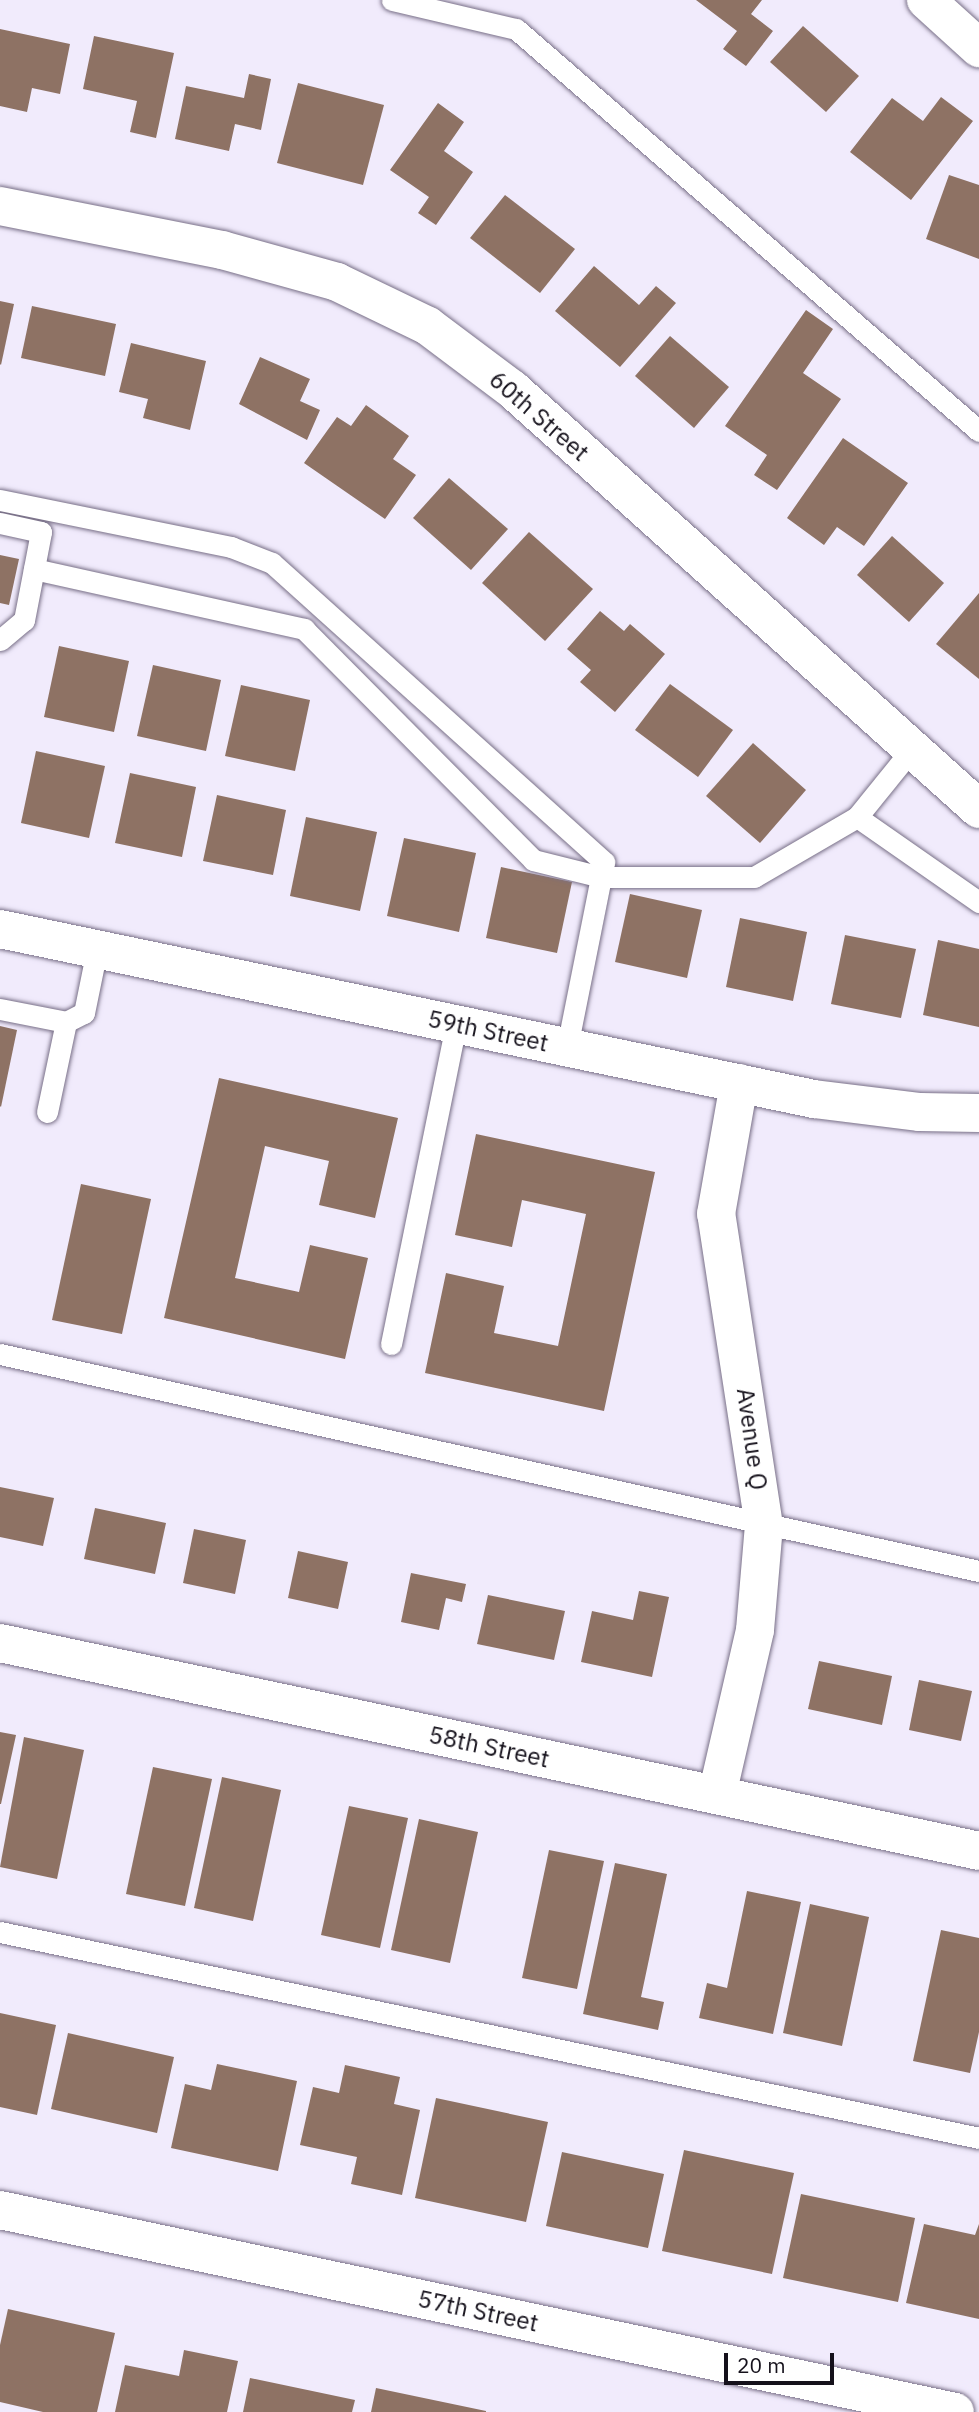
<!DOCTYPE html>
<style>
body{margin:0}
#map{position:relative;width:979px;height:2412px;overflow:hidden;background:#f1ebfc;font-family:"IBM Plex Sans",sans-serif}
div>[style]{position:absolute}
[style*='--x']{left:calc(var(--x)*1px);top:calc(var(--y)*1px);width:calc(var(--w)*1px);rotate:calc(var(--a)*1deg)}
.building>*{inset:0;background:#8e7264}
.roads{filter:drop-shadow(0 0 2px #786f87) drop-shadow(0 0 2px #786f87)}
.service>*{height:21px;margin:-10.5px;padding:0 10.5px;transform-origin:10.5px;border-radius:10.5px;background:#fff}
.minor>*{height:38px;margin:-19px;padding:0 19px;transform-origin:19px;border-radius:19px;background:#fff}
.tertiary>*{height:38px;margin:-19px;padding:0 19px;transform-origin:19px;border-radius:19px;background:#fff}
span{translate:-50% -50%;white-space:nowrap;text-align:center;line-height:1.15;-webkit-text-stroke:5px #fff;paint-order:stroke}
.street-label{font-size:24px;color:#15111b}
.scale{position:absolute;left:724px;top:2353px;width:110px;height:32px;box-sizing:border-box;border:4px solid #15111b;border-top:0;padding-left:9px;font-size:21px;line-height:24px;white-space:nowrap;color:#15111b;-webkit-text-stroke:5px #fff;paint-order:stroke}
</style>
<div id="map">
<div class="building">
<div style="clip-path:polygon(696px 0,762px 0,751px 14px,773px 31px,746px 66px,723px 49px,737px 31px)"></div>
<div style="clip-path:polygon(803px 26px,859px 76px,826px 112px,770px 62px)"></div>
<div style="clip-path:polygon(0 29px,70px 44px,60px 94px,32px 88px,27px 112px,0 106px)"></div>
<div style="clip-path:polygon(94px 36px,174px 53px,156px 138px,130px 132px,137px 101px,83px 89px)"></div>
<div style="clip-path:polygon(249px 74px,271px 79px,261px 130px,235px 124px,229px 151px,175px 139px,186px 86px,244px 98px)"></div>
<div style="clip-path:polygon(298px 83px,384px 105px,363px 185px,277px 163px)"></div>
<div style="clip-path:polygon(941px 97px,973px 121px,911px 200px,850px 152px,892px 98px,923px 121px)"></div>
<div style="clip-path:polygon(438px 103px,464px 122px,444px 151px,473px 172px,436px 225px,418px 213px,429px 197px,390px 170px)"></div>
<div style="clip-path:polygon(949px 175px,979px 185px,979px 259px,926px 239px)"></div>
<div style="clip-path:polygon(505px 195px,575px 249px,540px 293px,470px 238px)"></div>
<div style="clip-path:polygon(594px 266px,639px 305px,656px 286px,676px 303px,620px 367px,555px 311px)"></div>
<div style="clip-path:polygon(0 301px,14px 304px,1px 365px,0 364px)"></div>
<div style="clip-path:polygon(32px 306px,116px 324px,105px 376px,21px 358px)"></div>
<div style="clip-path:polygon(806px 310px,833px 329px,803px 373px,841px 399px,777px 490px,754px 475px,767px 455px,725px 426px)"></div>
<div style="clip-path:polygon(670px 336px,729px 387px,694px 428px,635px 376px)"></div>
<div style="clip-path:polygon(131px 343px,206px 361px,190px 430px,143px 418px,148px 399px,119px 392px)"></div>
<div style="clip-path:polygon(260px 357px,310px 379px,300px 401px,320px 410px,307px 440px,239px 404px)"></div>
<div style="clip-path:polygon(366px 405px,409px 436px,393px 459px,416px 475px,385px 519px,304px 463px,337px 417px,351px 426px)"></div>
<div style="clip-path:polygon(843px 438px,908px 483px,864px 546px,837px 527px,824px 545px,787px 518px)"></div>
<div style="clip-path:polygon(449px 478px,508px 529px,471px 570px,413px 518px)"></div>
<div style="clip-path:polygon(529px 532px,593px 589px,545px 641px,482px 583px)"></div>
<div style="clip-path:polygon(892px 536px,944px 583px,909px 622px,857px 575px)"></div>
<div style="clip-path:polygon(0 555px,19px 559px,9px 605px,0 603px)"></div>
<div style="clip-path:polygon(979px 593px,979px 679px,936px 644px)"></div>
<div style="clip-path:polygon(600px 611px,624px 631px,630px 624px,665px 654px,615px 712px,580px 682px,591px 670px,567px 649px)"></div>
<div style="clip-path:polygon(59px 646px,129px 661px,114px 732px,44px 717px)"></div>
<div style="clip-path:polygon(153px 665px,221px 680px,206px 751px,137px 736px)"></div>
<div style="clip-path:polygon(670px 684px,733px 730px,698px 777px,635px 730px)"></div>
<div style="clip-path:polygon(241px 685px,310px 700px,295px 771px,225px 756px)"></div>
<div style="clip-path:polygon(753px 743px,806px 790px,760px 843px,706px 796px)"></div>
<div style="clip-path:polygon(36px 751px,105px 766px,89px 838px,21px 823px)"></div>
<div style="clip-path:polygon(130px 773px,196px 787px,182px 857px,115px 843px)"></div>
<div style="clip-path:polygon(217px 795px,286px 810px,273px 875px,203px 861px)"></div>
<div style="clip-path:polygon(306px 817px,377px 832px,360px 911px,290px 896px)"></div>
<div style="clip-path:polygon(404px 838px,476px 853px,459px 932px,387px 916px)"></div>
<div style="clip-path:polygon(501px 867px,572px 882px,557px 953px,486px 938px)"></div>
<div style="clip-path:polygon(630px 894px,702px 910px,687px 978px,615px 962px)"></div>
<div style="clip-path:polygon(740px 918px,807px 932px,793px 1001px,726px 987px)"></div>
<div style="clip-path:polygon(845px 935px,916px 949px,901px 1018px,831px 1004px)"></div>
<div style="clip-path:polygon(938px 940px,979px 949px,979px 1027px,923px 1015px)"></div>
<div style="clip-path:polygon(0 1026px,17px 1030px,1px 1107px,0 1106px)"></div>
<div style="clip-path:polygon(219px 1078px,398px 1118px,375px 1218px,319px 1205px,329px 1161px,265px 1146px,235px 1278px,299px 1292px,310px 1245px,368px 1258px,345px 1359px,164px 1318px)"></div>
<div style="clip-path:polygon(476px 1134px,655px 1172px,604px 1411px,425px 1373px,446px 1273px,504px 1286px,494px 1333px,558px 1346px,586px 1214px,522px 1200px,512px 1247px,455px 1235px)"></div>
<div style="clip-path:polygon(81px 1184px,151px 1199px,122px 1334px,52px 1320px)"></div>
<div style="clip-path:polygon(0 1487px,54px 1498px,43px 1546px,0 1537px)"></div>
<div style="clip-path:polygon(95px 1508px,166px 1523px,155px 1574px,84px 1559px)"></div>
<div style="clip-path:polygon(194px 1529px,246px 1540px,235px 1594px,183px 1583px)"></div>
<div style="clip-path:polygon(298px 1551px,348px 1562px,338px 1609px,288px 1598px)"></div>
<div style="clip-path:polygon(411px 1573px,466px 1584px,462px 1602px,446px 1598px,439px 1630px,401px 1622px)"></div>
<div style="clip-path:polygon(639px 1591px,669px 1597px,652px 1677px,581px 1662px,592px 1611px,633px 1620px)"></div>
<div style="clip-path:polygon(488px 1595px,565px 1611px,554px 1660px,477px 1644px)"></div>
<div style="clip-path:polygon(819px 1661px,892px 1676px,882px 1725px,808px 1709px)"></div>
<div style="clip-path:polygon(919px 1680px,972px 1691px,961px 1741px,909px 1730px)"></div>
<div style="clip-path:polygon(0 1732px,16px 1735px,1px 1804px,0 1804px)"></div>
<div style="clip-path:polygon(24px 1737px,84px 1750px,57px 1879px,0 1867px)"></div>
<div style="clip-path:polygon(153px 1767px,212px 1779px,185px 1906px,126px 1894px)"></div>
<div style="clip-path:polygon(222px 1777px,281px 1790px,253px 1921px,194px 1908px)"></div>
<div style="clip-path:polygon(349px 1806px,408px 1818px,380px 1948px,321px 1935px)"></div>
<div style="clip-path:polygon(419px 1819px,478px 1832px,450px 1963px,391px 1950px)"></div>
<div style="clip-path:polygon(549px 1850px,604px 1861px,577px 1989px,522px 1978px)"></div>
<div style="clip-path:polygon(615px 1863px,667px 1874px,641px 1997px,664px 2002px,658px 2030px,583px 2014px)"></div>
<div style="clip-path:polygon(747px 1891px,801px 1902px,773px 2034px,699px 2018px,707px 1983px,727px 1988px)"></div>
<div style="clip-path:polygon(810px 1904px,869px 1917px,842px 2046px,783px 2033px)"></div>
<div style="clip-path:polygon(941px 1930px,979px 1938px,979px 2032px,970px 2073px,913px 2061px)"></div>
<div style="clip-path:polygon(0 2013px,56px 2025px,37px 2115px,0 2107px)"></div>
<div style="clip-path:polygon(68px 2033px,174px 2057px,157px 2133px,51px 2109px)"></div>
<div style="clip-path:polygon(217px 2064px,297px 2081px,278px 2171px,171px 2148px,185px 2084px,211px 2090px)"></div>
<div style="clip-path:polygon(345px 2065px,400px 2077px,394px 2104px,420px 2110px,402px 2195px,351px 2184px,357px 2157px,300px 2145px,313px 2087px,339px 2093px)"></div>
<div style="clip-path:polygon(436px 2098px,548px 2122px,526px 2222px,415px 2198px)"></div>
<div style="clip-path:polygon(684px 2150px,794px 2173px,772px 2274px,662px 2251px)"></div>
<div style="clip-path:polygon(562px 2152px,664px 2174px,648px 2248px,546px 2226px)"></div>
<div style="clip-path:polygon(801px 2194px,915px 2218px,898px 2302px,783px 2278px)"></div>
<div style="clip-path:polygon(924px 2224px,975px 2235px,979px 2224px,979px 2319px,906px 2303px)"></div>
<div style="clip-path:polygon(8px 2309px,115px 2333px,97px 2412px,43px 2412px,0 2402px,0 2345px)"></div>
<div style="clip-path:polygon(184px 2350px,238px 2361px,227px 2412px,115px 2412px,125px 2365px,179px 2376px)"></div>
<div style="clip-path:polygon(250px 2378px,355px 2400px,352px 2412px,243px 2412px)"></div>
<div style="clip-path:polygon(376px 2388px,486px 2411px,486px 2412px,371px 2412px)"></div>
</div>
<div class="roads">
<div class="service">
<div style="--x:392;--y:0;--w:127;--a:13.2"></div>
<div style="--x:516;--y:29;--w:613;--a:40.97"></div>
<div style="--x:0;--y:500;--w:236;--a:11.5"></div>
<div style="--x:231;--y:547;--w:44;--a:21.3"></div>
<div style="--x:272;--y:563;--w:447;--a:42"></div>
<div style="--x:604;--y:862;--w:189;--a:101.3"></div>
<div style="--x:0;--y:523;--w:42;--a:12.4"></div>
<div style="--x:41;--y:532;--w:90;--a:100.9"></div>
<div style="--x:24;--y:620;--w:31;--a:140"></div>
<div style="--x:34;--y:569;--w:277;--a:12.5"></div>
<div style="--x:304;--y:629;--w:325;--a:45.2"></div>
<div style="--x:533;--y:860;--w:70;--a:14"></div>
<div style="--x:601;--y:877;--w:153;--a:0"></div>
<div style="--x:754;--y:877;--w:119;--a:-30.2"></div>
<div style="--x:857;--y:817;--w:149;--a:34.9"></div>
<div style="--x:857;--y:817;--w:87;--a:-51"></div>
<div style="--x:0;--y:1009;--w:67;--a:11.1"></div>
<div style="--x:66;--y:1022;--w:92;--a:101.9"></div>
<div style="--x:66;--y:1022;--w:20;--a:-27"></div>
<div style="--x:84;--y:1013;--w:65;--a:-78.5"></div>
<div style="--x:391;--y:1344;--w:327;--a:-78.5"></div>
<div style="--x:0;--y:1354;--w:1003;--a:12.5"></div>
<div style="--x:0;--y:1932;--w:1000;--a:11.88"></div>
</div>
<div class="minor">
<div style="--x:926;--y:0;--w:72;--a:42.2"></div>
<div style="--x:0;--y:206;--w:226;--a:11.2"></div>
<div style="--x:222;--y:250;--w:119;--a:15.5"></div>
<div style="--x:337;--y:282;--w:101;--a:25.8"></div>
<div style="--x:428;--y:326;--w:105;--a:36.9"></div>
<div style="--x:512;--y:389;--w:628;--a:41.97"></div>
<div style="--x:0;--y:929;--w:832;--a:11.8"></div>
<div style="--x:814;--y:1099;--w:107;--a:7"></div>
<div style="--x:920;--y:1112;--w:59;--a:1"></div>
<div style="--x:717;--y:1795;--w:169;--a:-77"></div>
<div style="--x:755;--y:1630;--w:104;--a:-85.1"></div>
<div style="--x:764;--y:1526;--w:316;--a:-98.7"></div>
<div style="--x:716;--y:1214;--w:133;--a:-80"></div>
<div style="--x:0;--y:2210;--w:976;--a:11.94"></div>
</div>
<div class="tertiary">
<div style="--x:0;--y:1643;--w:1001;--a:11.99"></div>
</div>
</div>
<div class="street-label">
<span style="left:539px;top:416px;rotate:41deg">60th Street</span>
<span style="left:488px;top:1031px;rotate:12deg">59th Street</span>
<span style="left:752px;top:1439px;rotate:82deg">Avenue Q</span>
<span style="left:489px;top:1747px;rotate:12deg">58th Street</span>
<span style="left:478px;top:2311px;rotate:12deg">57th Street</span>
</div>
<div class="scale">20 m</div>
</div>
